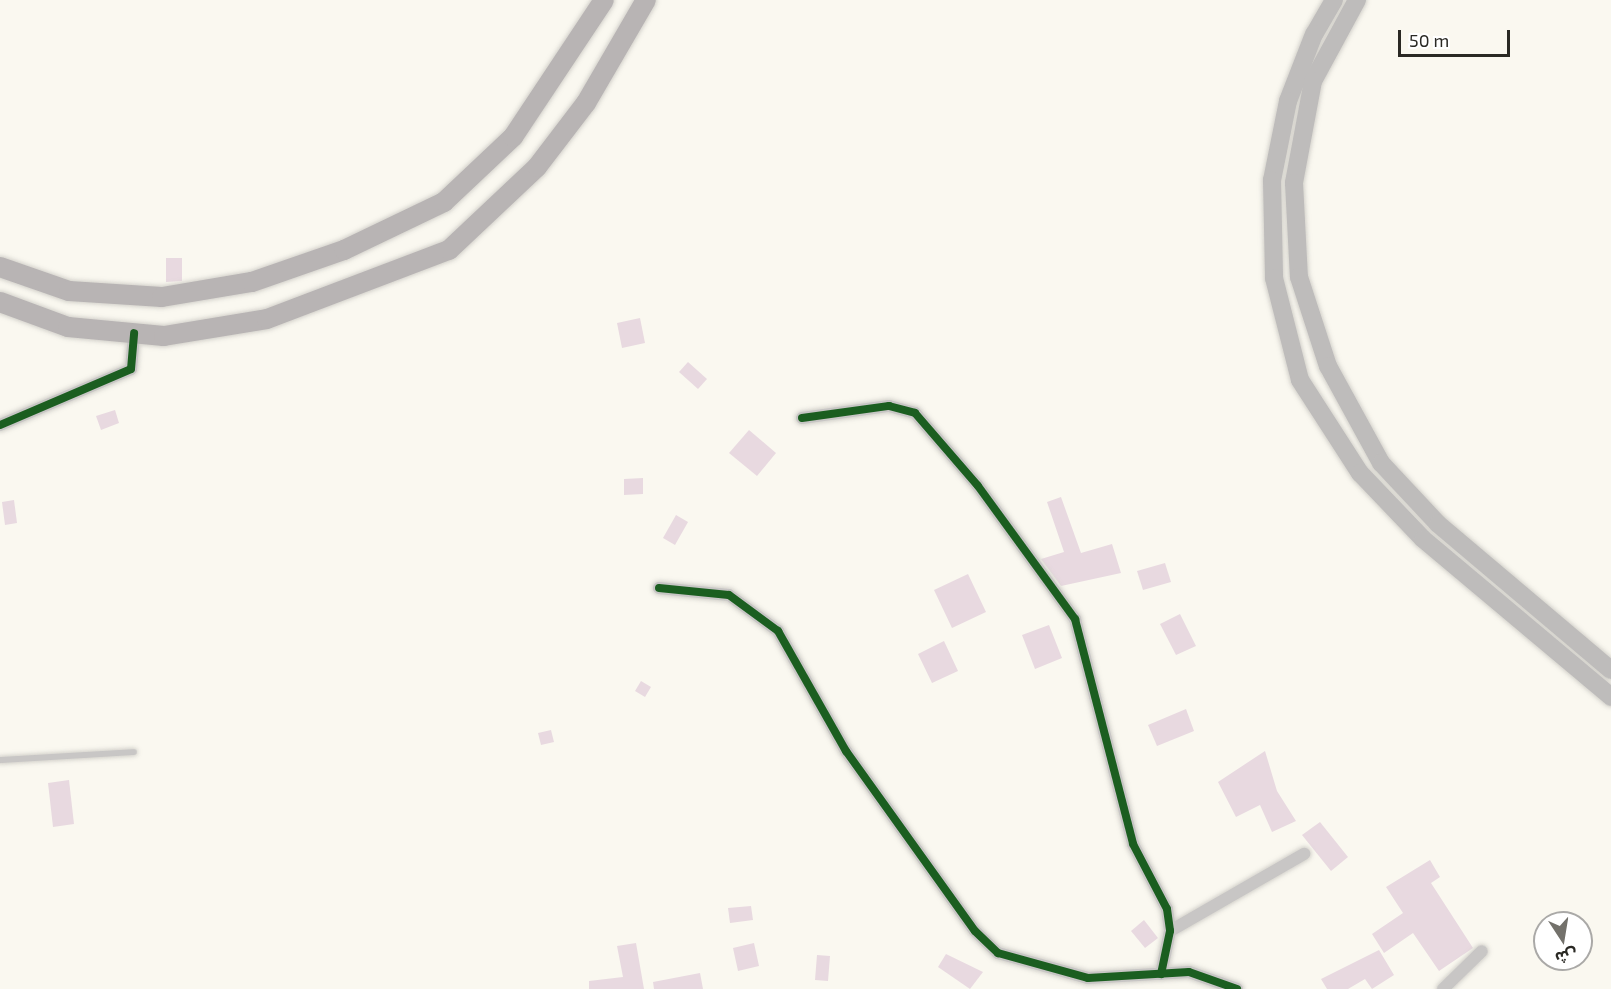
<!DOCTYPE html>
<meta charset="utf-8">
<style>
body{margin:0}
#map{position:relative;width:1611px;height:989px;overflow:hidden;background:#faf8f0;font-family:"Exo 2","Noto Sans Arabic",sans-serif}
div>[style]{position:absolute}
[style*='--x']{left:calc(var(--x)*1px);top:calc(var(--y)*1px);width:calc(var(--w)*1px);rotate:calc(var(--a)*1deg)}
.building>*{inset:0;background:#e8d9e0}
.roads{filter:drop-shadow(0 0 2px #d4d2cc) drop-shadow(0 0 2px #d4d2cc)}
.service>*{height:6px;margin:-3px;padding:0 3px;transform-origin:3px;border-radius:3px;background:#c8c6c5}
.minor>*{height:12px;margin:-6px;padding:0 6px;transform-origin:6px;border-radius:6px;background:#c8c6c5}
.secondary>*{height:18px;margin:-9px;padding:0 9px;transform-origin:9px;border-radius:9px;background:#bebcbb}
.primary>*{height:20px;margin:-10px;padding:0 10px;transform-origin:10px;border-radius:10px;background:#b8b4b4}
.cycleway>*{height:8px;margin:-4px;padding:0 4px;transform-origin:4px;border-radius:4px;background:#1b5e20}
span{translate:-50% -50%;white-space:nowrap;text-align:center;line-height:1.15;-webkit-text-stroke:5px #fff;paint-order:stroke}
.north{position:absolute;left:1533px;top:911px;width:60px;height:60px;box-sizing:border-box;background:#fff;border:2px solid #aaa9a7;border-radius:50%;rotate:168deg;font-size:16px;font-weight:700;line-height:24px;text-align:center;color:#2a2924}
.north::after{content:'';display:block;margin:auto;width:21px;height:27px;background:#73716b;clip-path:polygon(50% 0,100% 100%,50% 72%,0 100%)}
.scale{position:absolute;left:1398px;top:30px;width:112px;height:27px;box-sizing:border-box;border:3px solid #2a2924;border-top:0;padding-left:8px;font-size:18px;line-height:21px;white-space:nowrap;color:#2a2924;-webkit-text-stroke:4px #fff;paint-order:stroke}
</style>
<div id="map">
<div class="building">
<div style="clip-path:polygon(166px 258px,182px 258px,182px 281px,166px 282px)"></div>
<div style="clip-path:polygon(640px 318px,645px 343px,622px 348px,617px 323px)"></div>
<div style="clip-path:polygon(688px 362px,707px 379px,698px 389px,679px 372px)"></div>
<div style="clip-path:polygon(115px 410px,119px 423px,101px 430px,96px 416px)"></div>
<div style="clip-path:polygon(749px 430px,776px 453px,757px 476px,729px 453px)"></div>
<div style="clip-path:polygon(643px 478px,643px 494px,624px 495px,624px 479px)"></div>
<div style="clip-path:polygon(1061px 497px,1081px 553px,1112px 544px,1121px 573px,1061px 586px,1041px 559px,1064px 552px,1047px 502px)"></div>
<div style="clip-path:polygon(14px 500px,17px 523px,5px 525px,2px 502px)"></div>
<div style="clip-path:polygon(676px 515px,688px 522px,675px 545px,663px 538px)"></div>
<div style="clip-path:polygon(1165px 563px,1171px 582px,1143px 590px,1137px 571px)"></div>
<div style="clip-path:polygon(968px 574px,986px 612px,952px 628px,934px 590px)"></div>
<div style="clip-path:polygon(1180px 614px,1196px 646px,1176px 655px,1160px 624px)"></div>
<div style="clip-path:polygon(1049px 625px,1062px 658px,1035px 669px,1022px 635px)"></div>
<div style="clip-path:polygon(944px 641px,958px 671px,932px 683px,918px 654px)"></div>
<div style="clip-path:polygon(641px 681px,651px 687px,645px 697px,635px 691px)"></div>
<div style="clip-path:polygon(1186px 709px,1194px 731px,1157px 746px,1148px 725px)"></div>
<div style="clip-path:polygon(551px 730px,554px 742px,541px 745px,538px 733px)"></div>
<div style="clip-path:polygon(1265px 751px,1277px 791px,1296px 821px,1272px 832px,1260px 805px,1236px 817px,1218px 782px)"></div>
<div style="clip-path:polygon(69px 780px,74px 824px,53px 827px,48px 783px)"></div>
<div style="clip-path:polygon(1320px 822px,1348px 857px,1331px 871px,1302px 835px)"></div>
<div style="clip-path:polygon(1430px 860px,1440px 877px,1431px 883px,1473px 948px,1439px 971px,1413px 933px,1384px 953px,1372px 934px,1403px 913px,1386px 887px)"></div>
<div style="clip-path:polygon(751px 906px,753px 920px,730px 923px,728px 908px)"></div>
<div style="clip-path:polygon(1144px 920px,1158px 938px,1145px 948px,1131px 931px)"></div>
<div style="clip-path:polygon(636px 943px,644px 989px,589px 989px,589px 981px,623px 977px,617px 946px)"></div>
<div style="clip-path:polygon(754px 943px,759px 966px,738px 971px,733px 948px)"></div>
<div style="clip-path:polygon(1379px 950px,1394px 975px,1372px 989px,1365px 979px,1348px 989px,1327px 989px,1321px 979px)"></div>
<div style="clip-path:polygon(946px 954px,983px 972px,970px 989px,938px 967px)"></div>
<div style="clip-path:polygon(817px 955px,830px 956px,828px 981px,815px 980px)"></div>
<div style="clip-path:polygon(700px 973px,703px 989px,654px 989px,653px 982px)"></div>
</div>
<div class="roads">
<div class="service">
<div style="--x:0;--y:760;--w:134;--a:-3.4"></div>
</div>
<div class="minor">
<div style="--x:802;--y:418;--w:88;--a:-7.9"></div>
<div style="--x:889;--y:406;--w:27;--a:15"></div>
<div style="--x:915;--y:413;--w:96;--a:49.2"></div>
<div style="--x:978;--y:486;--w:165;--a:53.9"></div>
<div style="--x:1075;--y:619;--w:232;--a:75.5"></div>
<div style="--x:1133;--y:844;--w:73;--a:62.4"></div>
<div style="--x:1167;--y:909;--w:22;--a:82"></div>
<div style="--x:1170;--y:931;--w:44;--a:101.8"></div>
<div style="--x:0;--y:425;--w:142;--a:-23.1"></div>
<div style="--x:131;--y:369;--w:36;--a:-85"></div>
<div style="--x:659;--y:588;--w:70;--a:5.7"></div>
<div style="--x:729;--y:595;--w:61;--a:36.3"></div>
<div style="--x:778;--y:631;--w:138;--a:60.5"></div>
<div style="--x:846;--y:751;--w:221;--a:54.4"></div>
<div style="--x:975;--y:931;--w:32;--a:44"></div>
<div style="--x:998;--y:953;--w:93;--a:15.5"></div>
<div style="--x:1088;--y:978;--w:101;--a:-3.4"></div>
<div style="--x:1189;--y:972;--w:51;--a:19.5"></div>
<div style="--x:1170;--y:931;--w:155;--a:-29.9"></div>
<div style="--x:1443;--y:989;--w:54;--a:-44.3"></div>
</div>
<div class="secondary">
<div style="--x:1334;--y:0;--w:39;--a:120"></div>
<div style="--x:1314;--y:34;--w:72;--a:111.2"></div>
<div style="--x:1288;--y:101;--w:81;--a:101.4"></div>
<div style="--x:1272;--y:180;--w:98;--a:88.8"></div>
<div style="--x:1274;--y:278;--w:105;--a:75.7"></div>
<div style="--x:1300;--y:380;--w:111;--a:57.2"></div>
<div style="--x:1360;--y:473;--w:91;--a:46.3"></div>
<div style="--x:1423;--y:539;--w:246;--a:40"></div>
<div style="--x:1357;--y:0;--w:92;--a:118.5"></div>
<div style="--x:1313;--y:81;--w:104;--a:100.6"></div>
<div style="--x:1294;--y:183;--w:94;--a:87"></div>
<div style="--x:1299;--y:277;--w:94;--a:72"></div>
<div style="--x:1328;--y:366;--w:111;--a:61.3"></div>
<div style="--x:1381;--y:463;--w:83;--a:46.9"></div>
<div style="--x:1438;--y:524;--w:226;--a:40.2"></div>
</div>
<div class="primary">
<div style="--x:0;--y:267;--w:73;--a:19.2"></div>
<div style="--x:69;--y:291;--w:93;--a:3.7"></div>
<div style="--x:162;--y:297;--w:91;--a:-9.5"></div>
<div style="--x:252;--y:282;--w:97;--a:-19.2"></div>
<div style="--x:344;--y:250;--w:111;--a:-25.6"></div>
<div style="--x:444;--y:202;--w:95;--a:-43.3"></div>
<div style="--x:513;--y:137;--w:164;--a:-56.4"></div>
<div style="--x:0;--y:302;--w:72;--a:20.2"></div>
<div style="--x:68;--y:327;--w:96;--a:5.4"></div>
<div style="--x:164;--y:336;--w:104;--a:-9.4"></div>
<div style="--x:267;--y:319;--w:195;--a:-20.8"></div>
<div style="--x:449;--y:250;--w:121;--a:-43.3"></div>
<div style="--x:537;--y:167;--w:81;--a:-52.6"></div>
<div style="--x:586;--y:103;--w:119;--a:-59.8"></div>
</div>
</div>
<div class="cycleway">
<div style="--x:802;--y:418;--w:88;--a:-7.9"></div>
<div style="--x:889;--y:406;--w:27;--a:15"></div>
<div style="--x:915;--y:413;--w:96;--a:49.2"></div>
<div style="--x:978;--y:486;--w:165;--a:53.9"></div>
<div style="--x:1075;--y:619;--w:232;--a:75.5"></div>
<div style="--x:1133;--y:844;--w:73;--a:62.4"></div>
<div style="--x:1167;--y:909;--w:22;--a:82"></div>
<div style="--x:1170;--y:931;--w:44;--a:101.8"></div>
<div style="--x:0;--y:425;--w:142;--a:-23.1"></div>
<div style="--x:131;--y:369;--w:36;--a:-85"></div>
<div style="--x:659;--y:588;--w:70;--a:5.7"></div>
<div style="--x:729;--y:595;--w:61;--a:36.3"></div>
<div style="--x:778;--y:631;--w:138;--a:60.5"></div>
<div style="--x:846;--y:751;--w:221;--a:54.4"></div>
<div style="--x:975;--y:931;--w:32;--a:44"></div>
<div style="--x:998;--y:953;--w:93;--a:15.5"></div>
<div style="--x:1088;--y:978;--w:101;--a:-3.4"></div>
<div style="--x:1189;--y:972;--w:51;--a:19.5"></div>
</div>
<div class="north">ش</div>
<div class="scale">50 m</div>
</div>
